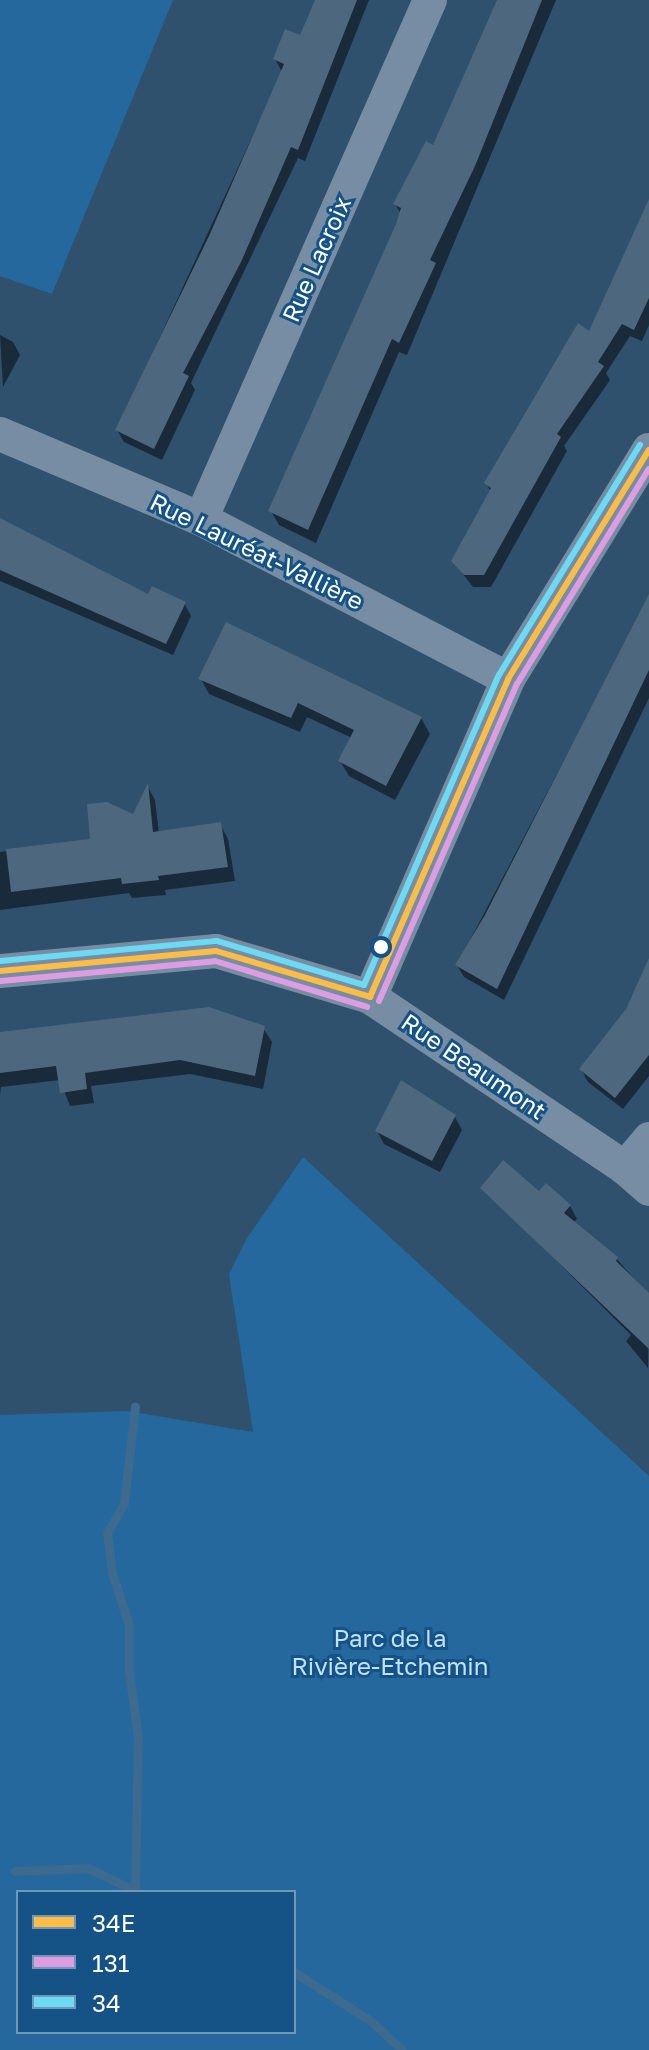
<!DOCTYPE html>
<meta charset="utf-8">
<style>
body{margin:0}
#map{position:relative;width:649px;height:2050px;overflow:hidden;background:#2f516d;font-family:"Golos Text",sans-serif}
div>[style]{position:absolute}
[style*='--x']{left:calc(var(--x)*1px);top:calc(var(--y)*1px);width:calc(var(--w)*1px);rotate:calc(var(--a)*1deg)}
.green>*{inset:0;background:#25689d}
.shadow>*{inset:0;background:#0007}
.stream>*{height:9px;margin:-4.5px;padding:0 4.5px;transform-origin:4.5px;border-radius:4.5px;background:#3d6a8f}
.building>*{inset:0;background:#4c677e}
.minor>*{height:34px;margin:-17px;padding:0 17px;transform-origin:17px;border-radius:17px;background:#768da3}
.bus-1>*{height:6px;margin:-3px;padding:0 3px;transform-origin:3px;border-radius:3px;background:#ffbd46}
.bus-2>*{height:6px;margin:-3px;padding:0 3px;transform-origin:3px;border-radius:3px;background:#de9de2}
.bus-3>*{height:6px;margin:-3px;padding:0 3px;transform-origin:3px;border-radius:3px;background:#6ddaf4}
.dots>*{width:22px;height:22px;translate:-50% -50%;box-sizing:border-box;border:4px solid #155387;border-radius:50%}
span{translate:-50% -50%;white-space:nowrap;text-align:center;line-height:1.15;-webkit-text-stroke:6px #155387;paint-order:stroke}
.street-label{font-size:24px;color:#fff}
.park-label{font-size:24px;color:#bfe1fb}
.legend{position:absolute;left:16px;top:1890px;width:280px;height:144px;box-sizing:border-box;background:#155387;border:2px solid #7398b7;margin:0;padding:10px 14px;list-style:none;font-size:24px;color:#fff}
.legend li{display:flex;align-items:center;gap:16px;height:40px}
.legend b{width:40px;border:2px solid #7398b7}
</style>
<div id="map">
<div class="green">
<div style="clip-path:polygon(0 0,173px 0,52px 294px,0 276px)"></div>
<div style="clip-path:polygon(evenodd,303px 1157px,649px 1476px,649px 2050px,0 2050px,0 1415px,127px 1411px,253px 1432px,229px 1274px,247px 1238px,303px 1157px,294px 1892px,294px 2032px,18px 2032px,18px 1892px,294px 1892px)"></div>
</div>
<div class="shadow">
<div style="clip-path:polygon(318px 0,369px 0,305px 161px,298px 158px,191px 383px,195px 390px,162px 460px,124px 442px,117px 430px,282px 72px,275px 59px,301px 38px)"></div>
<div style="clip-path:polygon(499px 0,556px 0,407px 355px,399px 352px,316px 543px,279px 525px,271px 511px,401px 214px,395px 204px,434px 147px)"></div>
<div style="clip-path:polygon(649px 214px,649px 325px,642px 341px,630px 336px,606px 373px,610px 380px,564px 446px,567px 451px,491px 587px,473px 587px,453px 561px,491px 492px,486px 483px,589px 334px)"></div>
<div style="clip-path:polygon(0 335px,13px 342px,20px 355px,3px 387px)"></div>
<div style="clip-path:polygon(0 520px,149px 597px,184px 603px,191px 616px,173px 655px,0 581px)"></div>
<div style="clip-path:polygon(649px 598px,649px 698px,504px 1000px,464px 977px,457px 965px)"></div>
<div style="clip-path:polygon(201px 679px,421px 718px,430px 734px,395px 800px,349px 776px,340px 761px,352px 738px,307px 717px,300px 732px,209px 694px)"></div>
<div style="clip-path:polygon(148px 787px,155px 800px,159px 833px,220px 824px,228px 839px,235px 881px,165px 890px,166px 895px,132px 898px,129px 893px,0 910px,0 852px,93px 841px,134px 817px)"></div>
<div style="clip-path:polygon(649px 963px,649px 1076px,623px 1109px,588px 1082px,581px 1069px,628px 1010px)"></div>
<div style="clip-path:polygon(263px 1028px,272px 1042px,263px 1089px,190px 1074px,91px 1086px,94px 1103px,70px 1106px,60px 1080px,1px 1087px,0 1096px,0 1034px)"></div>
<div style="clip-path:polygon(402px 1083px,455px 1117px,462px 1130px,440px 1172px,384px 1144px,377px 1131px)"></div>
<div style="clip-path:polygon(483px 1188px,539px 1193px,570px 1206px,577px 1219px,573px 1223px,616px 1258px,649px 1296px,648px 1368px,626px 1341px,631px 1335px)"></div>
</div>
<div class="stream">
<div style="--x:15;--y:1871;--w:73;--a:-2.4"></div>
<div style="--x:88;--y:1868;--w:55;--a:25.6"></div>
<div style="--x:135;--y:1889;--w:152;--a:-88.9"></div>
<div style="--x:138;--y:1737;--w:65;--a:-98"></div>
<div style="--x:129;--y:1673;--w:48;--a:-90"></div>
<div style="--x:129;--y:1625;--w:55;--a:-108.1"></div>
<div style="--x:112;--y:1573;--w:40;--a:-97.1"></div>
<div style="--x:107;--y:1533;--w:34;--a:-60"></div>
<div style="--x:124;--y:1503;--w:97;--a:-83.5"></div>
<div style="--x:294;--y:1972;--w:91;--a:32.5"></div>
<div style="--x:371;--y:2021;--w:42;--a:43.1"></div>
</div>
<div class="building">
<div style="clip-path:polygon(315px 0,357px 0,298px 150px,291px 147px,241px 262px,183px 373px,189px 376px,154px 449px,115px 430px,209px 236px,284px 64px,273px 59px,285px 29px,300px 35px)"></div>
<div style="clip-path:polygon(497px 0,542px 0,475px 166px,430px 260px,436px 263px,399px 343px,392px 339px,308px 530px,268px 511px,396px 224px,401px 208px,393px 204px,426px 141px,433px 145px)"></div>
<div style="clip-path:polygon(649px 199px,649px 298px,634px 330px,622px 324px,598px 362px,604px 366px,557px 434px,561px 437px,484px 575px,464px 575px,451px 561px,491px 488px,484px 483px,578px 323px,589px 331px)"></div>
<div style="clip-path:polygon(0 518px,148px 594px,152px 586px,186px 602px,166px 644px,0 570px)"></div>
<div style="clip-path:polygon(649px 594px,649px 670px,497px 989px,455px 965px,485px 915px)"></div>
<div style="clip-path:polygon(226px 622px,422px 717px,386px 786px,338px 761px,354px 730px,298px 703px,291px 718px,198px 679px)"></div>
<div style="clip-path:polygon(148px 783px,153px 832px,221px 822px,228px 867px,158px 876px,159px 880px,122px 884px,121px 878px,11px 892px,6px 849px,90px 839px,87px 804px,107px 802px,133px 814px)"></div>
<div style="clip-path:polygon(649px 958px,649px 1055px,615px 1098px,579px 1069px,626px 1009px)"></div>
<div style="clip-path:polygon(209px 1007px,265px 1026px,255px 1076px,180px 1060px,85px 1073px,87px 1089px,60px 1093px,56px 1066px,0 1073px,0 1032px)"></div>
<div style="clip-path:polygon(401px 1080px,456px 1115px,432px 1161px,375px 1131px)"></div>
<div style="clip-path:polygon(503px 1160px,539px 1191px,546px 1183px,571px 1205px,564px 1213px,618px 1257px,616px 1261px,649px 1293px,649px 1349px,480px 1188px)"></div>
</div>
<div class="minor">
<div style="--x:0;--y:434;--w:218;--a:22.9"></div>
<div style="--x:201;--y:519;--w:346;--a:27.5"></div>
<div style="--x:201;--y:519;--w:567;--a:-66.19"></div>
<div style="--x:0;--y:971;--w:217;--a:-5.3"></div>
<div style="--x:216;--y:951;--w:161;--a:16.6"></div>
<div style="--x:370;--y:997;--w:307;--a:33.8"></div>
<div style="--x:625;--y:1168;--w:32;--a:41"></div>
<div style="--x:370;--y:997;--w:347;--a:-66.5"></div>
<div style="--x:508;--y:679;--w:269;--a:-58.4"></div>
<div style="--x:625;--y:1168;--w:38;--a:-50"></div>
</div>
<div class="bus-1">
<div style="--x:0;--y:971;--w:217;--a:-5.3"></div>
<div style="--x:216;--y:951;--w:161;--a:16.6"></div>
<div style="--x:370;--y:997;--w:347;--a:-66.5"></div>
<div style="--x:508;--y:679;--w:269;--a:-58.4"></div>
</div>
<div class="bus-2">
<div style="--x:1;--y:981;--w:215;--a:-5.3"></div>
<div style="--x:215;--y:961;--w:159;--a:16.8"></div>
<div style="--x:379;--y:1001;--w:346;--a:-66.5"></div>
<div style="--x:517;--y:684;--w:252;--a:-58.5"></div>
</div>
<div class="bus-3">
<div style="--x:0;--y:961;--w:218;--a:-5.3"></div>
<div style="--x:217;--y:941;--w:153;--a:16.7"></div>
<div style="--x:364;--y:985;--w:338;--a:-66.5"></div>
<div style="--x:499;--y:675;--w:270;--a:-58.5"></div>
</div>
<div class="dots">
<div style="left:381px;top:947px;background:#fff"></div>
</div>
<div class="street-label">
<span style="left:316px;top:259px;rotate:-66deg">Rue Lacroix</span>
<span style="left:257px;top:551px;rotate:26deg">Rue Lauréat-Vallière</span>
<span style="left:474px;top:1066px;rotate:34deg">Rue Beaumont</span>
</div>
<div class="park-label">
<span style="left:390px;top:1652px">Parc de la<br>Rivière-Etchemin</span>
</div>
<ul class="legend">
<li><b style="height:10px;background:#ffbd46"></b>34E</li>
<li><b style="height:10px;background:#de9de2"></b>131</li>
<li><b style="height:10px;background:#6ddaf4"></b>34</li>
</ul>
</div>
